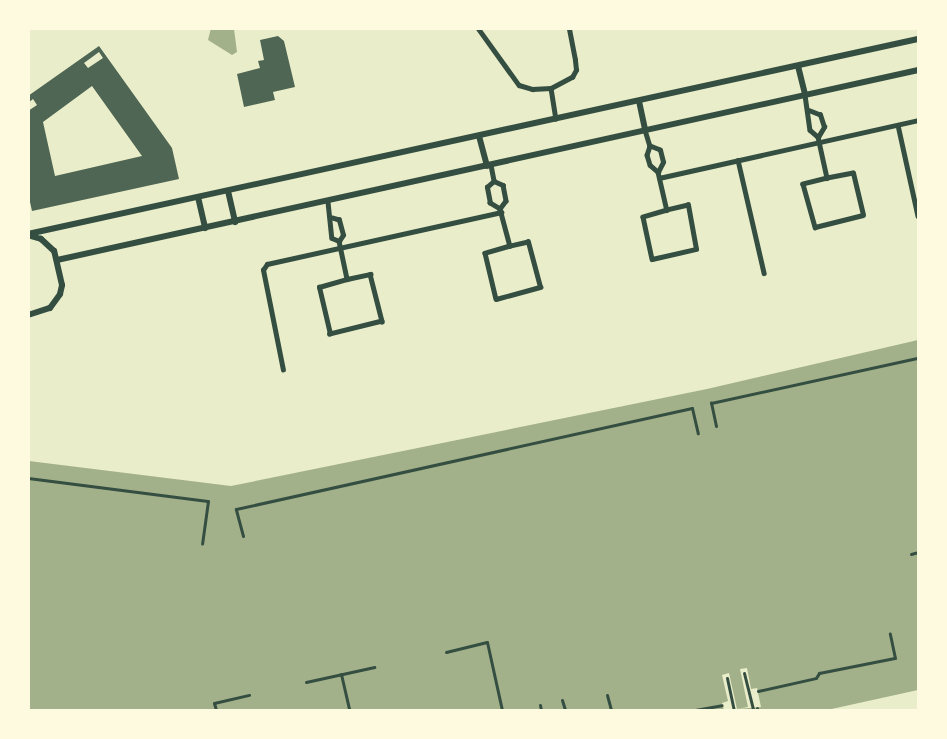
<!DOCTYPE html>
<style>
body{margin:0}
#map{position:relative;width:947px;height:739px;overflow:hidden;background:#e9edc9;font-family:"Source Sans 3",sans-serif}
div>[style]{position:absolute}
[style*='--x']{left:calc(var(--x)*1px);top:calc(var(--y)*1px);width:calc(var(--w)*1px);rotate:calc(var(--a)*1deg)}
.water>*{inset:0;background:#a3b18a}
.pier>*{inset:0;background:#e9edc9}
.building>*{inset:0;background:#4f6655}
.path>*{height:3px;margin:-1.5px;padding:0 1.5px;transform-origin:1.5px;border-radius:1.5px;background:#344e41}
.service>*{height:4.5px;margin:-2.25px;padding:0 2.25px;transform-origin:2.25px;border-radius:2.25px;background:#344e41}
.minor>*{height:6px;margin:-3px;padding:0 3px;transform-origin:3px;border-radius:3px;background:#344e41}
span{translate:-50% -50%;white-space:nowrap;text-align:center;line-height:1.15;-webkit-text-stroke:6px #fefae0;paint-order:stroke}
.frame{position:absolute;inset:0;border:30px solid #fefae0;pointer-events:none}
</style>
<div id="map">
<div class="water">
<div style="clip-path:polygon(211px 28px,234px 29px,237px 52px,232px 55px,208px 40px)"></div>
<div style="clip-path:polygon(918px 340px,918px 690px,827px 710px,29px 710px,29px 461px,231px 486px,707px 389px)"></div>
</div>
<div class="pier">
<div style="clip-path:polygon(747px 668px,751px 689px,757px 688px,761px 707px,724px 710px,722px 703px,728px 701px,722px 675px,729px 673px,737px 709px,748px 707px,740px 669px)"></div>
</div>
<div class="building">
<div style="clip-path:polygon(278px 36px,284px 41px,295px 87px,273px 92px,275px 100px,244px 107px,237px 74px,260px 68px,258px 61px,264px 60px,260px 40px)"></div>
<div style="clip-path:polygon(evenodd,99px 46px,172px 148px,179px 179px,32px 211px,28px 193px,28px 111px,37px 105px,33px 99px,28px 103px,28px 96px,99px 46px,99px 52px,103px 58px,88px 68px,84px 63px,99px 52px,99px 46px,92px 86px,142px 156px,55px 176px,43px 122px,92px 86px)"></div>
</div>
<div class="path">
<div style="--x:716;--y:426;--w:24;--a:-102"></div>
<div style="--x:711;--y:403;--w:212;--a:-12.3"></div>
<div style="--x:28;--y:478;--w:181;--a:7.3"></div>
<div style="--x:208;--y:501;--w:43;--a:97.9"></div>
<div style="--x:243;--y:536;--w:28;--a:-105"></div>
<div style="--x:236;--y:509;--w:467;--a:-12.5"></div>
<div style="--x:692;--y:408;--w:26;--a:77"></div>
<div style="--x:911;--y:554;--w:7;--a:-16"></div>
<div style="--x:446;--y:652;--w:42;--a:-13.7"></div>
<div style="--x:487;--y:642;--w:70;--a:77.6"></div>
<div style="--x:744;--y:673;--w:38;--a:76"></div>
<div style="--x:341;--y:674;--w:37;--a:77"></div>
<div style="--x:727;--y:678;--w:33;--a:78"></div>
<div style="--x:306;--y:682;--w:70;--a:-12.4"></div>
<div style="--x:758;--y:691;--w:59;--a:-12.6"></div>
<div style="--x:816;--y:678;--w:6;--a:-59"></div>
<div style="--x:819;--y:673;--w:77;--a:-11.2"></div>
<div style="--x:895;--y:658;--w:25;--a:-102"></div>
<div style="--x:607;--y:695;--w:16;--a:75"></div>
<div style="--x:562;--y:700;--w:10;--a:73"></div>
<div style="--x:540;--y:705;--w:5;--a:79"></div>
<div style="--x:757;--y:708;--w:2;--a:90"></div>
<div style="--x:216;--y:710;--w:7;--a:-106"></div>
<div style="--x:214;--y:703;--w:36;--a:-13"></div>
<div style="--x:695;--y:710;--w:27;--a:-10"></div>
</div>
<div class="service">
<div style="--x:478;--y:28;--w:70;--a:54.3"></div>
<div style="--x:519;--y:85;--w:14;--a:17"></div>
<div style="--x:532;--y:89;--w:19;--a:-3"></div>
<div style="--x:551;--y:88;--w:24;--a:-28"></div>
<div style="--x:572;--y:77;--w:8;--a:-60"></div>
<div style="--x:576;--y:70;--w:10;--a:-96"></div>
<div style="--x:575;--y:60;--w:33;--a:-101"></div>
<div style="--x:551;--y:88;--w:31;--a:81"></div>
<div style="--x:805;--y:95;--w:35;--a:82"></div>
<div style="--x:810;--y:130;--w:11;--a:41"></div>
<div style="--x:818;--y:137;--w:12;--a:-59"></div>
<div style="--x:824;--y:127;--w:13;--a:-108"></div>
<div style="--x:820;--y:115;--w:11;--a:-158"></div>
<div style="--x:898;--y:125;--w:93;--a:77.6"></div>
<div style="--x:645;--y:130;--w:17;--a:73"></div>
<div style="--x:650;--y:146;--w:9;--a:108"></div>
<div style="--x:647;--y:155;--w:10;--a:73"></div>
<div style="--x:650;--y:165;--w:11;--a:41"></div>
<div style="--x:658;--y:172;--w:11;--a:-63"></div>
<div style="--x:663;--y:162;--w:12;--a:-104"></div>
<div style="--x:660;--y:150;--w:11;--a:-158"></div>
<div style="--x:818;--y:137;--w:42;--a:77.6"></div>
<div style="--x:827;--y:178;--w:25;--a:166"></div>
<div style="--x:803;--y:184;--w:45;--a:74.4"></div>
<div style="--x:815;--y:227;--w:49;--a:-14"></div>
<div style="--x:863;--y:215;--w:43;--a:-103.4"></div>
<div style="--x:853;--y:173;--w:26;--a:169"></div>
<div style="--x:738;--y:160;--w:116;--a:77"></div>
<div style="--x:491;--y:165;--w:16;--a:79"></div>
<div style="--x:658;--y:172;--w:39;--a:77"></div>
<div style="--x:667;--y:210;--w:25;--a:164"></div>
<div style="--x:643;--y:217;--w:43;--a:77.9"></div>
<div style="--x:652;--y:259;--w:45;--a:-12.8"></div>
<div style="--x:696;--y:249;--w:45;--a:-100.3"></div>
<div style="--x:688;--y:205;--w:22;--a:167"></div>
<div style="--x:659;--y:178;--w:265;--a:-12.6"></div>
<div style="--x:494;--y:181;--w:10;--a:24"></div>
<div style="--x:503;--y:185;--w:16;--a:79"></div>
<div style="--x:506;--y:201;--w:10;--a:127"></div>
<div style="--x:500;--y:209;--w:12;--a:-149"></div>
<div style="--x:490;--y:203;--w:16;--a:-101"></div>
<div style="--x:487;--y:187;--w:9;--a:-41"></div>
<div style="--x:328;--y:202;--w:36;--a:84"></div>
<div style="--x:332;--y:238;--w:8;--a:23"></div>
<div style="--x:339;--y:241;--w:7;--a:-56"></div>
<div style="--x:343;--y:235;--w:16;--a:-105"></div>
<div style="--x:339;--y:220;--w:7;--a:-164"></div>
<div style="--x:500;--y:209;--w:38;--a:75"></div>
<div style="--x:510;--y:246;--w:26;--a:164"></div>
<div style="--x:485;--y:253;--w:47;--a:76.6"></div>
<div style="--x:496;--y:299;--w:46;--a:-15.3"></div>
<div style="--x:540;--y:287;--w:47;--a:-104.9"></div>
<div style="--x:528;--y:242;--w:18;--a:167"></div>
<div style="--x:339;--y:241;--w:39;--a:78"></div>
<div style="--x:347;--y:279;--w:24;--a:-12"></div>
<div style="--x:370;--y:274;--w:49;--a:75.7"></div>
<div style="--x:382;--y:321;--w:54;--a:166"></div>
<div style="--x:330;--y:334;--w:48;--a:-103.2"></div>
<div style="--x:319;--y:287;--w:29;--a:-16"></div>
<div style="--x:283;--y:370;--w:102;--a:-101.3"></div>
<div style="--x:263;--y:270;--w:7;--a:-56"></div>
<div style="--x:267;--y:264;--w:240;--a:-12.5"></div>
</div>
<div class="minor">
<div style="--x:798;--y:66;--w:30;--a:76"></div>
<div style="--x:639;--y:101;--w:30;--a:78"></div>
<div style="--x:479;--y:136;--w:31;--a:75"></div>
<div style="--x:228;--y:191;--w:32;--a:77"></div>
<div style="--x:198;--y:197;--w:32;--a:77"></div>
<div style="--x:28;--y:234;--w:911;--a:-12.36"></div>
<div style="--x:57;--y:260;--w:882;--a:-12.44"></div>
<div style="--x:28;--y:315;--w:23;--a:-18"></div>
<div style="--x:50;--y:308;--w:17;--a:-54"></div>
<div style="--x:60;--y:294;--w:9;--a:-77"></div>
<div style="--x:62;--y:285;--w:35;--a:-103"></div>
<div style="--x:54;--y:251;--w:18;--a:-137"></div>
<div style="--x:41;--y:239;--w:10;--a:-163"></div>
</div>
<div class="frame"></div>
</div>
